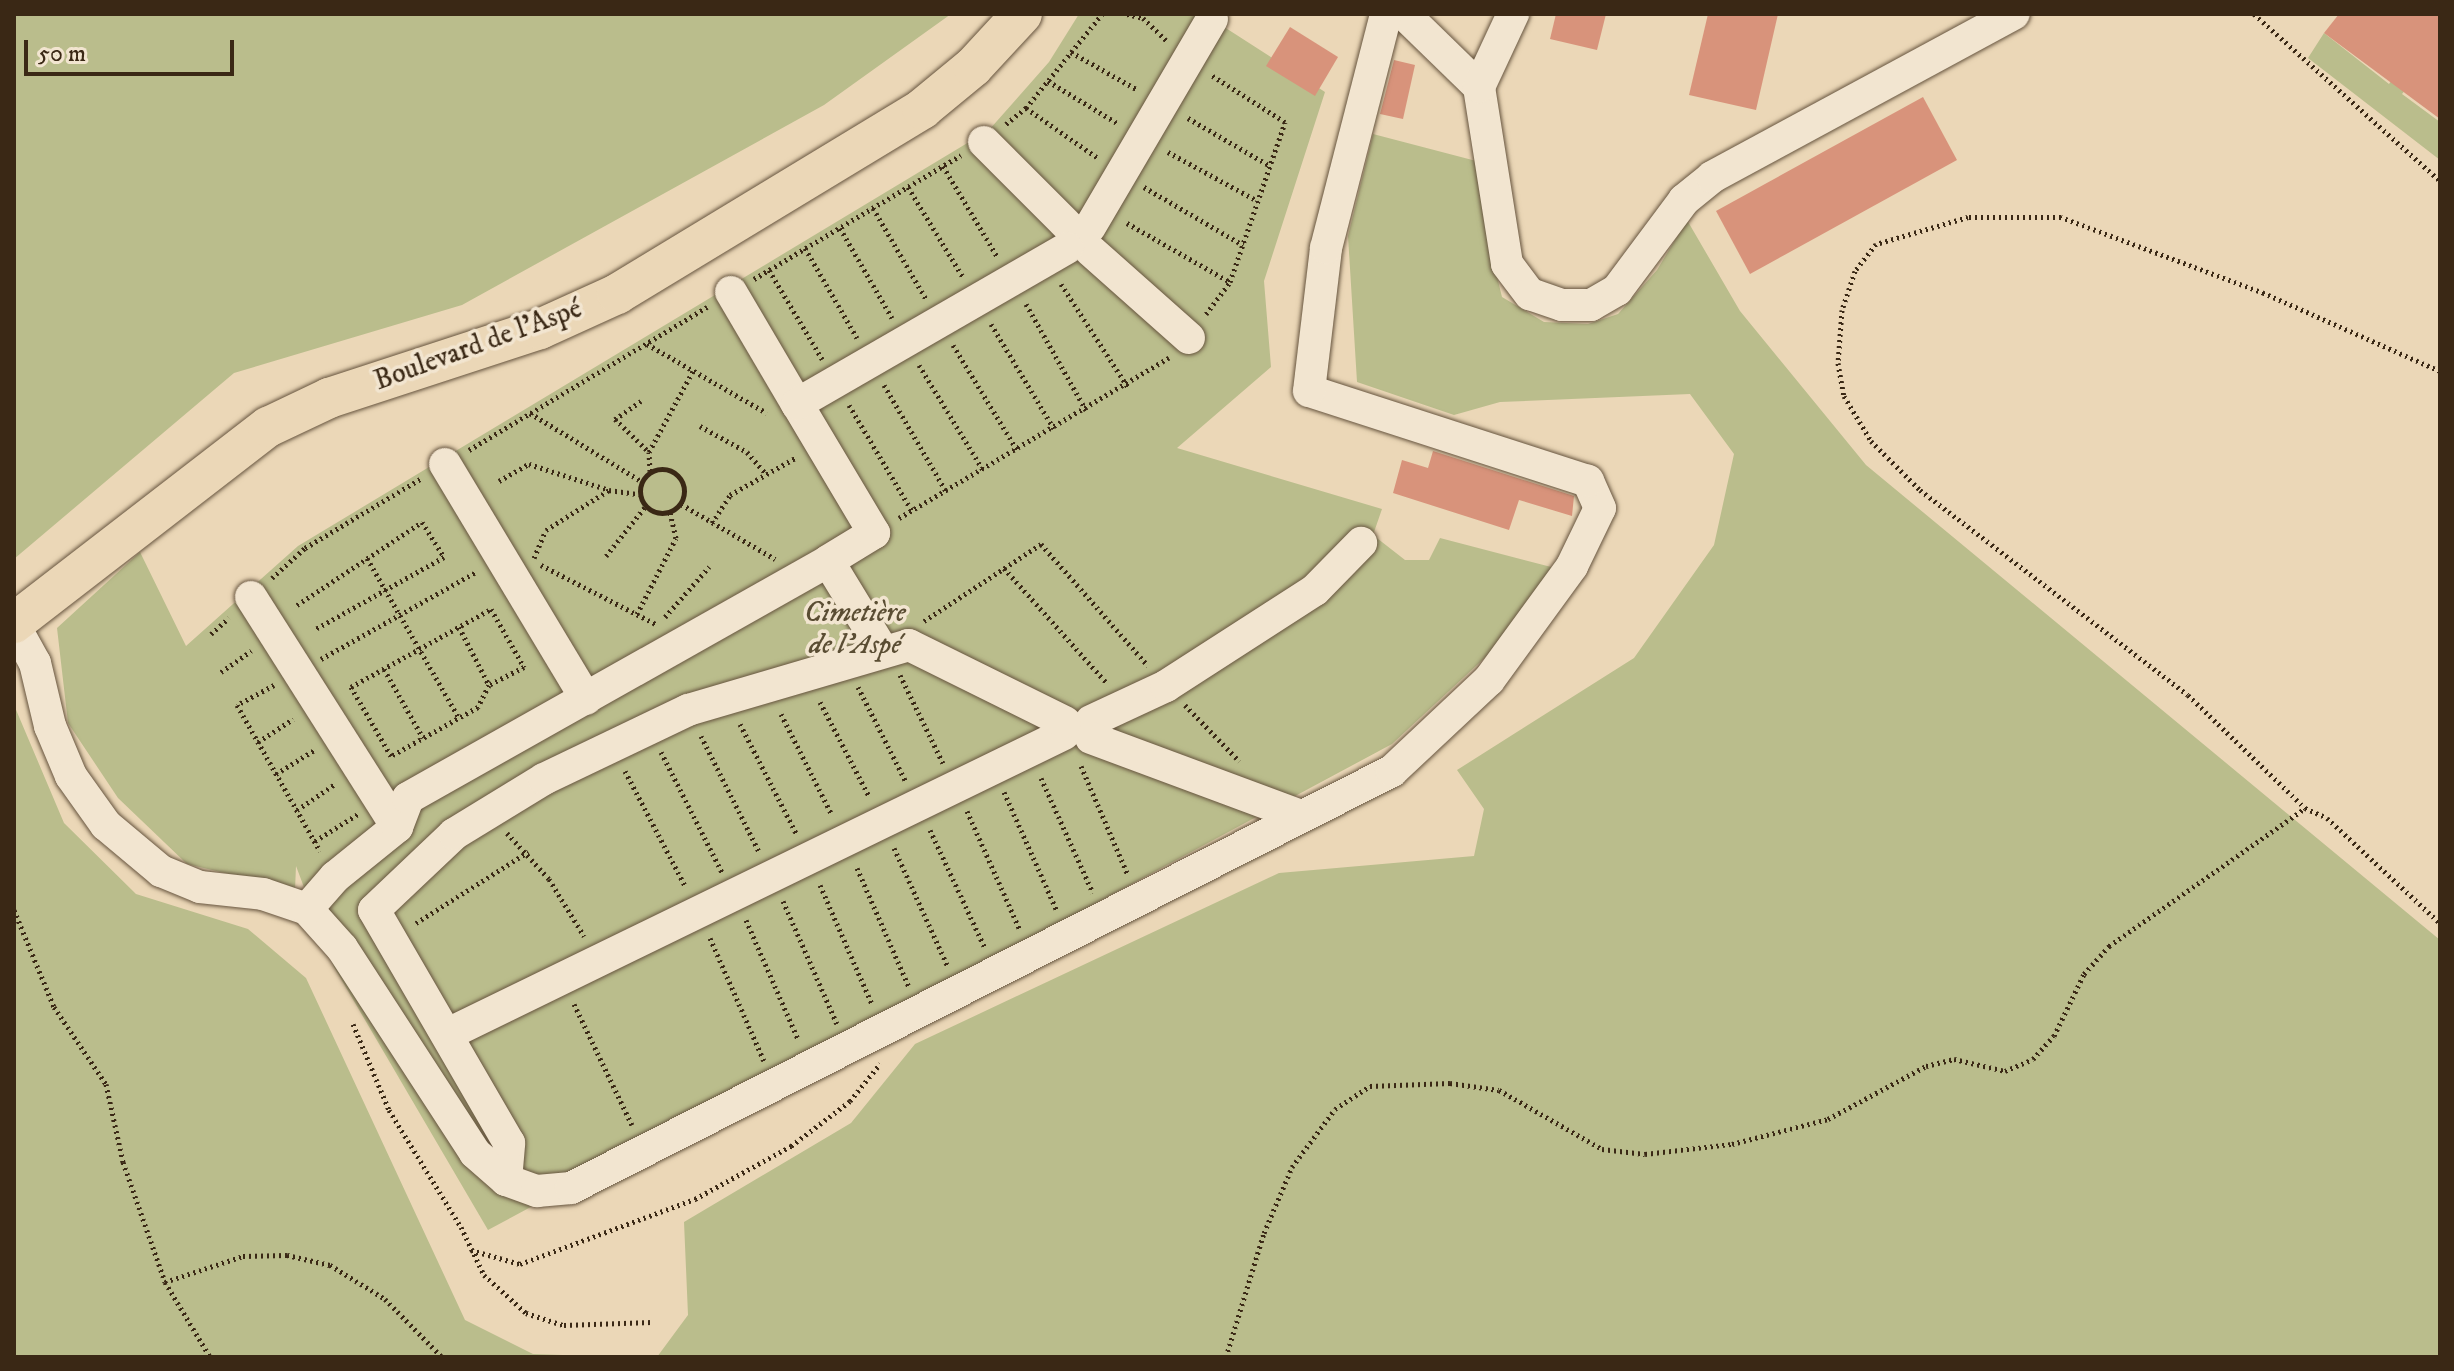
<!DOCTYPE html>
<meta charset="utf-8">
<style>
body{margin:0}
#map{position:relative;width:2454px;height:1371px;overflow:hidden;background:#ebd7b7;font-family:"IM FELL DW Pica",serif}
div>[style]{position:absolute}
[style*='--x']{left:calc(var(--x)*1px);top:calc(var(--y)*1px);width:calc(var(--w)*1px);rotate:calc(var(--a)*1deg)}
.green>*{inset:0;background:#babd8c}
.building>*{inset:0;background:#d8937b}
.path>*{height:5px;margin-top:-2.5px;transform-origin:0;background:repeating-linear-gradient(90deg,#3a2815 0 2px,transparent 0 6px)}
.path>.ring{margin:-2.5px;padding:0;box-sizing:content-box;background:none;border:5px solid #3a2815;border-radius:50%}
.roads{filter:drop-shadow(0 0 2px #66543e) drop-shadow(0 0 2px #66543e)}
.minor>*{height:32px;margin:-16px;padding:0 16px;transform-origin:16px;border-radius:16px;background:#f2e5d0}
.major>*{height:40px;margin:-20px;padding:0 20px;transform-origin:20px;border-radius:20px;background:#ebd7b7}
span{translate:-50% -50%;white-space:nowrap;text-align:center;line-height:1.15;-webkit-text-stroke:7px #f2e5d0;paint-order:stroke}
.street-label{font-size:28px;color:#3a2815}
.park-label{font-size:28px;color:#5a4d33;font-style:italic}
.frame{position:absolute;inset:0;border:16px solid #3a2815;pointer-events:none}
.scale{position:absolute;left:24px;top:40px;width:210px;height:36px;box-sizing:border-box;border:4px solid #3a2815;border-top:0;padding-left:10px;font-size:24px;line-height:28px;white-space:nowrap;color:#3a2815;-webkit-text-stroke:6px #f2e5d0;paint-order:stroke}
</style>
<div id="map">
<div class="green">
<div style="clip-path:polygon(14px 14px,951px 14px,824px 105px,462px 305px,234px 373px,14px 559px)"></div>
<div style="clip-path:polygon(1079px 14px,1204px 14px,1325px 92px,1264px 281px,1271px 367px,1177px 448px,1382px 509px,1373px 535px,1405px 560px,1429px 560px,1440px 538px,1559px 569px,1491px 652px,1392px 744px,488px 1230px,334px 967px,296px 866px,295px 890px,187px 864px,118px 798px,68px 723px,57px 628px,140px 552px,186px 646px,298px 546px,989px 130px,1049px 62px)"></div>
<div style="clip-path:polygon(2324px 33px,2389px 84px,2414px 50px,2428px 62px,2402px 94px,2440px 122px,2440px 160px,2308px 58px)"></div>
<div style="clip-path:polygon(1373px 134px,1480px 162px,1486px 232px,1502px 297px,1544px 322px,1588px 324px,1618px 314px,1657px 270px,1687px 220px,1740px 311px,1866px 465px,2440px 940px,2440px 1357px,657px 1357px,688px 1315px,684px 1222px,851px 1123px,915px 1044px,1279px 873px,1474px 856px,1484px 809px,1457px 770px,1634px 658px,1714px 545px,1734px 454px,1690px 394px,1500px 402px,1454px 415px,1357px 382px,1348px 236px)"></div>
<div style="clip-path:polygon(14px 705px,64px 823px,136px 894px,248px 929px,306px 978px,465px 1320px,533px 1354px,622px 1357px,14px 1357px)"></div>
</div>
<div class="building">
<div style="clip-path:polygon(1556px 14px,1606px 14px,1597px 50px,1550px 39px)"></div>
<div style="clip-path:polygon(1708px 14px,1778px 14px,1756px 110px,1689px 95px)"></div>
<div style="clip-path:polygon(2339px 14px,2440px 14px,2440px 119px,2324px 33px)"></div>
<div style="clip-path:polygon(1290px 27px,1338px 57px,1315px 96px,1266px 66px)"></div>
<div style="clip-path:polygon(1394px 60px,1415px 65px,1403px 119px,1380px 114px)"></div>
<div style="clip-path:polygon(1923px 97px,1957px 160px,1750px 274px,1716px 211px)"></div>
<div style="clip-path:polygon(1433px 451px,1574px 496px,1572px 516px,1519px 500px,1509px 530px,1393px 493px,1402px 460px,1428px 468px)"></div>
</div>
<div class="path">
<div style="--x:1127;--y:14;--w:16;--a:14"></div>
<div style="--x:1143;--y:18;--w:35;--a:44"></div>
<div style="--x:2254;--y:14;--w:250;--a:41.9"></div>
<div style="--x:1071;--y:52;--w:77;--a:29.6"></div>
<div style="--x:1048;--y:81;--w:81;--a:31.3"></div>
<div style="--x:1026;--y:108;--w:88;--a:34.8"></div>
<div style="--x:1188;--y:118;--w:95;--a:30.3"></div>
<div style="--x:1006;--y:124;--w:26;--a:-39"></div>
<div style="--x:1026;--y:108;--w:121;--a:-51"></div>
<div style="--x:1168;--y:152;--w:102;--a:28.6"></div>
<div style="--x:943;--y:166;--w:107;--a:59.1"></div>
<div style="--x:908;--y:187;--w:105;--a:58.6"></div>
<div style="--x:1144;--y:187;--w:115;--a:30.4"></div>
<div style="--x:873;--y:208;--w:105;--a:59.8"></div>
<div style="--x:1127;--y:223;--w:119;--a:29.8"></div>
<div style="--x:840;--y:228;--w:104;--a:60"></div>
<div style="--x:805;--y:248;--w:104;--a:60"></div>
<div style="--x:769;--y:270;--w:104;--a:59.2"></div>
<div style="--x:754;--y:279;--w:241;--a:-30.9"></div>
<div style="--x:1061;--y:284;--w:123;--a:57"></div>
<div style="--x:1026;--y:304;--w:122;--a:60.5"></div>
<div style="--x:1206;--y:314;--w:40;--a:-53"></div>
<div style="--x:1230;--y:282;--w:169;--a:-71"></div>
<div style="--x:1285;--y:122;--w:89;--a:-147.4"></div>
<div style="--x:991;--y:324;--w:122;--a:59"></div>
<div style="--x:647;--y:344;--w:138;--a:29.9"></div>
<div style="--x:953;--y:345;--w:123;--a:58.6"></div>
<div style="--x:919;--y:365;--w:123;--a:58.6"></div>
<div style="--x:2440;--y:371;--w:193;--a:-156.1"></div>
<div style="--x:2264;--y:293;--w:217;--a:-159.5"></div>
<div style="--x:2061;--y:217;--w:93;--a:180"></div>
<div style="--x:1968;--y:217;--w:96;--a:163.6"></div>
<div style="--x:1876;--y:244;--w:34;--a:128"></div>
<div style="--x:1855;--y:271;--w:41;--a:108.4"></div>
<div style="--x:1842;--y:310;--w:53;--a:94.3"></div>
<div style="--x:1838;--y:363;--w:34;--a:80"></div>
<div style="--x:1844;--y:396;--w:52;--a:59"></div>
<div style="--x:1871;--y:441;--w:69;--a:45"></div>
<div style="--x:1920;--y:490;--w:337;--a:37.4"></div>
<div style="--x:2188;--y:695;--w:163;--a:44"></div>
<div style="--x:2305;--y:808;--w:24;--a:24"></div>
<div style="--x:2327;--y:818;--w:154;--a:42.9"></div>
<div style="--x:884;--y:385;--w:123;--a:59.7"></div>
<div style="--x:641;--y:401;--w:32;--a:145"></div>
<div style="--x:615;--y:419;--w:47;--a:44.1"></div>
<div style="--x:849;--y:405;--w:123;--a:59.3"></div>
<div style="--x:530;--y:413;--w:130;--a:31.5"></div>
<div style="--x:700;--y:426;--w:54;--a:29"></div>
<div style="--x:747;--y:452;--w:29;--a:49"></div>
<div style="--x:469;--y:450;--w:278;--a:-31"></div>
<div class="ring" style="left:640px;top:469px;width:39px;height:39px"></div>
<div style="--x:650;--y:471;--w:19;--a:-93"></div>
<div style="--x:649;--y:452;--w:92;--a:-61.5"></div>
<div style="--x:499;--y:481;--w:34;--a:-30"></div>
<div style="--x:529;--y:464;--w:84;--a:18"></div>
<div style="--x:681;--y:504;--w:109;--a:30.3"></div>
<div style="--x:899;--y:518;--w:314;--a:-30.7"></div>
<div style="--x:712;--y:523;--w:33;--a:-57"></div>
<div style="--x:730;--y:495;--w:75;--a:-29.6"></div>
<div style="--x:606;--y:556;--w:63;--a:-51.5"></div>
<div style="--x:367;--y:558;--w:185;--a:60.1"></div>
<div style="--x:534;--y:558;--w:30;--a:-67"></div>
<div style="--x:546;--y:530;--w:75;--a:-32.4"></div>
<div style="--x:609;--y:490;--w:30;--a:8"></div>
<div style="--x:541;--y:565;--w:129;--a:27.2"></div>
<div style="--x:1004;--y:568;--w:154;--a:48.2"></div>
<div style="--x:272;--y:578;--w:45;--a:-42.3"></div>
<div style="--x:305;--y:548;--w:136;--a:-30.9"></div>
<div style="--x:297;--y:605;--w:150;--a:-33.6"></div>
<div style="--x:422;--y:522;--w:41;--a:57.8"></div>
<div style="--x:444;--y:557;--w:149;--a:150.7"></div>
<div style="--x:491;--y:609;--w:67;--a:60.4"></div>
<div style="--x:524;--y:667;--w:39;--a:153"></div>
<div style="--x:489;--y:685;--w:25;--a:117"></div>
<div style="--x:478;--y:707;--w:100;--a:150.6"></div>
<div style="--x:391;--y:756;--w:80;--a:-120.1"></div>
<div style="--x:351;--y:687;--w:160;--a:-29.1"></div>
<div style="--x:637;--y:614;--w:85;--a:-62.8"></div>
<div style="--x:676;--y:538;--w:27;--a:-103"></div>
<div style="--x:665;--y:617;--w:67;--a:-48.7"></div>
<div style="--x:924;--y:621;--w:140;--a:-33.3"></div>
<div style="--x:1041;--y:544;--w:162;--a:48.7"></div>
<div style="--x:459;--y:627;--w:65;--a:62.7"></div>
<div style="--x:211;--y:634;--w:24;--a:-42"></div>
<div style="--x:321;--y:659;--w:178;--a:-29.3"></div>
<div style="--x:384;--y:669;--w:79;--a:60.5"></div>
<div style="--x:221;--y:672;--w:37;--a:-35"></div>
<div style="--x:900;--y:675;--w:98;--a:64"></div>
<div style="--x:274;--y:685;--w:42;--a:151.6"></div>
<div style="--x:237;--y:705;--w:168;--a:60.4"></div>
<div style="--x:858;--y:687;--w:106;--a:63.2"></div>
<div style="--x:820;--y:702;--w:106;--a:62.5"></div>
<div style="--x:1185;--y:705;--w:78;--a:46"></div>
<div style="--x:781;--y:714;--w:113;--a:63.2"></div>
<div style="--x:740;--y:724;--w:123;--a:62.8"></div>
<div style="--x:701;--y:736;--w:130;--a:63.4"></div>
<div style="--x:258;--y:742;--w:42;--a:-33.3"></div>
<div style="--x:661;--y:752;--w:135;--a:63.1"></div>
<div style="--x:1081;--y:766;--w:119;--a:66.7"></div>
<div style="--x:625;--y:771;--w:130;--a:62.4"></div>
<div style="--x:276;--y:774;--w:47;--a:-32"></div>
<div style="--x:1041;--y:778;--w:126;--a:65.7"></div>
<div style="--x:1004;--y:792;--w:130;--a:66"></div>
<div style="--x:297;--y:810;--w:46;--a:-34.4"></div>
<div style="--x:967;--y:811;--w:130;--a:66"></div>
<div style="--x:930;--y:830;--w:130;--a:65"></div>
<div style="--x:507;--y:833;--w:62;--a:47.6"></div>
<div style="--x:549;--y:879;--w:67;--a:58.4"></div>
<div style="--x:315;--y:841;--w:51;--a:-32.1"></div>
<div style="--x:894;--y:848;--w:131;--a:65.6"></div>
<div style="--x:857;--y:868;--w:130;--a:66.4"></div>
<div style="--x:820;--y:885;--w:130;--a:66.4"></div>
<div style="--x:783;--y:901;--w:134;--a:66.3"></div>
<div style="--x:14;--y:910;--w:105;--a:67.6"></div>
<div style="--x:54;--y:1007;--w:93;--a:56"></div>
<div style="--x:106;--y:1084;--w:80;--a:77.7"></div>
<div style="--x:123;--y:1162;--w:127;--a:70.7"></div>
<div style="--x:165;--y:1282;--w:87;--a:59"></div>
<div style="--x:746;--y:920;--w:130;--a:66.4"></div>
<div style="--x:416;--y:923;--w:133;--a:-32.4"></div>
<div style="--x:710;--y:938;--w:134;--a:66.3"></div>
<div style="--x:574;--y:1004;--w:134;--a:64.4"></div>
<div style="--x:353;--y:1024;--w:93;--a:67.3"></div>
<div style="--x:389;--y:1110;--w:137;--a:58.4"></div>
<div style="--x:461;--y:1227;--w:53;--a:64.4"></div>
<div style="--x:484;--y:1275;--w:57;--a:42.1"></div>
<div style="--x:526;--y:1313;--w:40;--a:18"></div>
<div style="--x:564;--y:1325;--w:88;--a:-2"></div>
<div style="--x:471;--y:1250;--w:51;--a:15.9"></div>
<div style="--x:520;--y:1264;--w:187;--a:-20.4"></div>
<div style="--x:695;--y:1199;--w:110;--a:-28.9"></div>
<div style="--x:791;--y:1146;--w:74;--a:-37.3"></div>
<div style="--x:850;--y:1101;--w:48;--a:-51"></div>
<div style="--x:165;--y:1282;--w:82;--a:-18.4"></div>
<div style="--x:243;--y:1256;--w:44;--a:-1.3"></div>
<div style="--x:287;--y:1255;--w:44;--a:13.1"></div>
<div style="--x:330;--y:1265;--w:65;--a:31.7"></div>
<div style="--x:385;--y:1299;--w:81;--a:45.5"></div>
<div style="--x:1226;--y:1357;--w:130;--a:-73"></div>
<div style="--x:1264;--y:1233;--w:72;--a:-67"></div>
<div style="--x:1292;--y:1167;--w:72;--a:-53.4"></div>
<div style="--x:1335;--y:1109;--w:42;--a:-33.3"></div>
<div style="--x:1370;--y:1086;--w:80;--a:-2.1"></div>
<div style="--x:1450;--y:1083;--w:49;--a:8.1"></div>
<div style="--x:1499;--y:1090;--w:119;--a:29.8"></div>
<div style="--x:1602;--y:1149;--w:43;--a:6.6"></div>
<div style="--x:1645;--y:1154;--w:88;--a:-6.6"></div>
<div style="--x:1732;--y:1144;--w:99;--a:-14.6"></div>
<div style="--x:1828;--y:1119;--w:111;--a:-28.4"></div>
<div style="--x:1926;--y:1066;--w:29;--a:-14"></div>
<div style="--x:1954;--y:1059;--w:52;--a:13.2"></div>
<div style="--x:2005;--y:1071;--w:30;--a:-23"></div>
<div style="--x:2033;--y:1059;--w:31;--a:-48"></div>
<div style="--x:2054;--y:1036;--w:69;--a:-64.2"></div>
<div style="--x:2084;--y:974;--w:38;--a:-48"></div>
<div style="--x:2109;--y:946;--w:240;--a:-35.1"></div>
</div>
<div class="roads">
<div class="minor">
<div style="--x:1404;--y:14;--w:105;--a:44.2"></div>
<div style="--x:1479;--y:87;--w:179;--a:81"></div>
<div style="--x:1507;--y:264;--w:38;--a:53"></div>
<div style="--x:1530;--y:294;--w:34;--a:19"></div>
<div style="--x:1562;--y:305;--w:29;--a:0"></div>
<div style="--x:1591;--y:305;--w:30;--a:-30"></div>
<div style="--x:1617;--y:290;--w:112;--a:-53.3"></div>
<div style="--x:1684;--y:200;--w:36;--a:-39"></div>
<div style="--x:1712;--y:177;--w:343;--a:-28.4"></div>
<div style="--x:1479;--y:87;--w:81;--a:-65"></div>
<div style="--x:984;--y:142;--w:122;--a:45"></div>
<div style="--x:1090;--y:227;--w:241;--a:-59.6"></div>
<div style="--x:1091;--y:251;--w:131;--a:41.6"></div>
<div style="--x:731;--y:292;--w:130;--a:59.5"></div>
<div style="--x:445;--y:464;--w:274;--a:59"></div>
<div style="--x:251;--y:597;--w:272;--a:57.6"></div>
<div style="--x:14;--y:625;--w:43;--a:61.1"></div>
<div style="--x:35;--y:663;--w:65;--a:76.6"></div>
<div style="--x:50;--y:726;--w:54;--a:67.2"></div>
<div style="--x:71;--y:776;--w:60;--a:54.5"></div>
<div style="--x:106;--y:825;--w:72;--a:39.9"></div>
<div style="--x:161;--y:871;--w:42;--a:22.3"></div>
<div style="--x:200;--y:887;--w:63;--a:6.3"></div>
<div style="--x:263;--y:894;--w:46;--a:18.8"></div>
<div style="--x:307;--y:909;--w:52;--a:48.1"></div>
<div style="--x:342;--y:948;--w:244;--a:57"></div>
<div style="--x:475;--y:1153;--w:41;--a:41.1"></div>
<div style="--x:506;--y:1180;--w:33;--a:20"></div>
<div style="--x:537;--y:1191;--w:34;--a:-5"></div>
<div style="--x:571;--y:1188;--w:921;--a:-26.93"></div>
<div style="--x:1392;--y:771;--w:133;--a:-43.2"></div>
<div style="--x:1489;--y:680;--w:141;--a:-53.9"></div>
<div style="--x:1572;--y:566;--w:64;--a:-64.2"></div>
<div style="--x:1600;--y:508;--w:30;--a:-114"></div>
<div style="--x:1588;--y:481;--w:293;--a:-162.1"></div>
<div style="--x:1309;--y:391;--w:144;--a:-83.2"></div>
<div style="--x:1326;--y:248;--w:242;--a:-75.6"></div>
<div style="--x:883;--y:651;--w:105;--a:-121.4"></div>
<div style="--x:828;--y:561;--w:54;--a:-31.3"></div>
<div style="--x:874;--y:533;--w:150;--a:-120.8"></div>
<div style="--x:797;--y:404;--w:312;--a:-30"></div>
<div style="--x:1091;--y:721;--w:83;--a:-25"></div>
<div style="--x:1166;--y:686;--w:177;--a:-32.8"></div>
<div style="--x:1315;--y:590;--w:66;--a:-45.6"></div>
<div style="--x:1091;--y:738;--w:224;--a:20.4"></div>
<div style="--x:307;--y:909;--w:43;--a:-48.8"></div>
<div style="--x:335;--y:877;--w:80;--a:-38.9"></div>
<div style="--x:397;--y:827;--w:31;--a:-69"></div>
<div style="--x:408;--y:798;--w:482;--a:-29.4"></div>
<div style="--x:448;--y:1034;--w:685;--a:-25.97"></div>
<div style="--x:506;--y:1180;--w:37;--a:-85"></div>
<div style="--x:509;--y:1143;--w:269;--a:-120.1"></div>
<div style="--x:374;--y:910;--w:110;--a:-43.5"></div>
<div style="--x:454;--y:834;--w:105;--a:-31.4"></div>
<div style="--x:544;--y:779;--w:160;--a:-25.6"></div>
<div style="--x:688;--y:710;--w:230;--a:-16.4"></div>
<div style="--x:909;--y:645;--w:174;--a:26.3"></div>
</div>
<div class="major">
<div style="--x:14;--y:623;--w:321;--a:-37.7"></div>
<div style="--x:268;--y:427;--w:68;--a:-25.4"></div>
<div style="--x:329;--y:398;--w:222;--a:-18.1"></div>
<div style="--x:540;--y:329;--w:85;--a:-24.4"></div>
<div style="--x:617;--y:294;--w:357;--a:-31.2"></div>
<div style="--x:922;--y:109;--w:66;--a:-39.5"></div>
<div style="--x:973;--y:67;--w:72;--a:-47.2"></div>
</div>
</div>
<div class="street-label">
<span style="left:478px;top:345px;rotate:-20deg">Boulevard de l'Aspé</span>
</div>
<div class="park-label">
<span style="left:855px;top:629px">Cimetière<br>de l'Aspé</span>
</div>
<div class="frame"></div>
<div class="scale">50 m</div>
</div>
